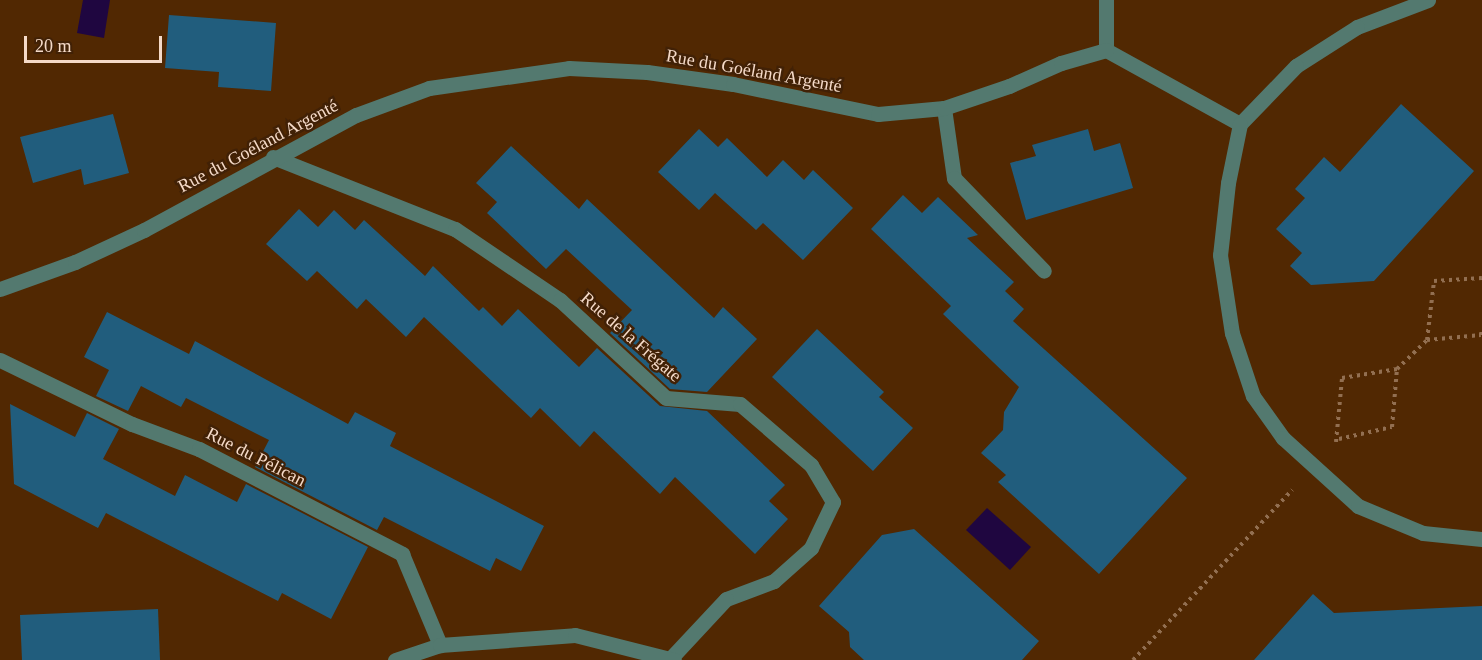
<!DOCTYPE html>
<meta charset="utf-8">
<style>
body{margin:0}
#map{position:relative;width:1482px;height:660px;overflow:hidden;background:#512802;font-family:"Times New Roman",serif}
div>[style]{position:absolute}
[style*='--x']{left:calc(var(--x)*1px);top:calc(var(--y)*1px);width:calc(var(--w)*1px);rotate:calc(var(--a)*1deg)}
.water>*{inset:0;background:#1f0640}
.building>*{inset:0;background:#215d7d}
.path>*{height:4px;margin-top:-2px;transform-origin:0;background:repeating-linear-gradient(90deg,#926f51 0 3px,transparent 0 7.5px)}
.minor>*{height:15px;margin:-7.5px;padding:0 7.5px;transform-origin:7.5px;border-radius:7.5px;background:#53796f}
span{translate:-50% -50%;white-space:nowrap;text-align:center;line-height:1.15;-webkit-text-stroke:5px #412106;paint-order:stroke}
.street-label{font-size:18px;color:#f5dac8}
.scale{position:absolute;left:24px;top:36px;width:138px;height:27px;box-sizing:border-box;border:3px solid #f5dac8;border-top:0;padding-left:8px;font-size:18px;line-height:21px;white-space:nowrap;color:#f5dac8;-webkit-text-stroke:4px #412106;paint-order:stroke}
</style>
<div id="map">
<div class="water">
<div style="clip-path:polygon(83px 0,110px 0,104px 38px,77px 33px)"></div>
<div style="clip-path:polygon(987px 508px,1031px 547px,1010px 570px,966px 530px)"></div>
</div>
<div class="building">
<div style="clip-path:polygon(169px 15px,276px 23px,271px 91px,218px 87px,219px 72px,165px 68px)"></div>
<div style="clip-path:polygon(1401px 104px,1474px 171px,1374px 281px,1311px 285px,1290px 266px,1302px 253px,1276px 229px,1305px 198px,1295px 189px,1324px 157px,1340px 172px)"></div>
<div style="clip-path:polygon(113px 114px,129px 173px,84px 185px,81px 169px,33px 183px,20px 137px)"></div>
<div style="clip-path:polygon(699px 129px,718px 147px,727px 138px,767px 177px,783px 160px,804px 180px,813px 170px,853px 208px,803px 260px,763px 223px,756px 230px,715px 193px,699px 210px,658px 172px)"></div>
<div style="clip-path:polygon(1088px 129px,1094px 151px,1120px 143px,1133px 188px,1026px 220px,1010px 163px,1036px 156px,1032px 145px)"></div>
<div style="clip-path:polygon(511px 146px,579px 209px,587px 199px,714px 318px,723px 307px,757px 339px,707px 392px,670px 389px,610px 333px,632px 310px,566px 249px,546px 269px,487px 213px,497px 202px,476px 183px)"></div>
<div style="clip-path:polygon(903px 195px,922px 213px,938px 197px,978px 235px,967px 238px,1014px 282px,1005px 291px,1024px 309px,1013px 321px,1187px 478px,1099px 574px,998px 482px,1006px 475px,981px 453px,1003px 430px,1004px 412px,1019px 387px,943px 314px,951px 306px,871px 229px)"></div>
<div style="clip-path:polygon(299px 209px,318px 227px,334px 210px,355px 230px,364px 220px,425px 276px,433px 266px,479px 311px,483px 307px,502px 326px,518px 309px,579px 367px,597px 348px,660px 406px,707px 411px,785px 485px,769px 501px,788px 519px,755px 554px,675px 477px,660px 494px,594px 431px,580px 447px,540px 408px,531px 418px,424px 317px,406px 337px,366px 299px,357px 309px,317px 271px,307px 281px,266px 244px)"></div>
<div style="clip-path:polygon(107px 312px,189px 354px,195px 341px,348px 424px,355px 412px,396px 433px,390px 446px,544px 526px,521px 571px,496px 558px,490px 571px,384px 517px,377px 530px,255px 467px,269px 440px,186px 398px,181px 407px,141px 386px,128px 411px,96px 396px,109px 370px,84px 357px)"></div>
<div style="clip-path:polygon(817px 329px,884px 392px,879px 397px,913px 428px,873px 471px,772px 377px)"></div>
<div style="clip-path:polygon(10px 404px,75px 437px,87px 413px,119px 429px,103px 459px,175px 496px,185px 475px,237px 502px,246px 484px,368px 547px,331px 619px,282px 593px,278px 601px,106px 513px,98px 528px,14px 484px)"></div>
<div style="clip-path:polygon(914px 529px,1039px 641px,1022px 660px,864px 660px,850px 647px,849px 632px,819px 606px,882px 535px)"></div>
<div style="clip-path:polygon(1313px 594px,1334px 613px,1482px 606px,1482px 660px,1254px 660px)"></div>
<div style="clip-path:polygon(158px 609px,160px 660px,22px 660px,20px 615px)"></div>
</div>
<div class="path">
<div style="--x:1427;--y:340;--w:54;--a:-5.3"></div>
<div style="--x:1481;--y:335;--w:7;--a:-82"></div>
<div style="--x:1339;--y:439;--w:54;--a:-12.8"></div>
<div style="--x:1392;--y:427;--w:58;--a:-85.1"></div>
<div style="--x:1336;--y:442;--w:64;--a:-84.6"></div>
<div style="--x:1342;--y:378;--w:56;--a:-9.3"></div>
<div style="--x:1397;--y:369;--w:42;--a:-44"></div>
<div style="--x:1427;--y:340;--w:59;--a:-83.2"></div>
<div style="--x:1434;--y:281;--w:48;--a:-3.6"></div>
<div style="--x:1133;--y:660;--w:233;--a:-46.9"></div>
</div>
<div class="minor">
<div style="--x:1106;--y:0;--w:50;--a:90"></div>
<div style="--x:1106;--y:50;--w:153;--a:28.9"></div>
<div style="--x:1428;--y:0;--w:76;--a:159.2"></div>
<div style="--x:1357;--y:27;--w:72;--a:147.4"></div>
<div style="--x:1296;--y:66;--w:81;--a:134"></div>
<div style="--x:1240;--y:124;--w:60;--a:101.5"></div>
<div style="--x:1228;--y:183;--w:72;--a:96.3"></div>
<div style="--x:1220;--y:255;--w:79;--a:81.3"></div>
<div style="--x:1232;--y:333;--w:66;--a:71.6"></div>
<div style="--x:1253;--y:396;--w:52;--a:54.5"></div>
<div style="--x:1283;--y:438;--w:101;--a:42.2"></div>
<div style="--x:1358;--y:506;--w:70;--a:22.6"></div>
<div style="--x:1423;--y:533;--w:59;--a:5.8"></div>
<div style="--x:944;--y:108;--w:71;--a:81.9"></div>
<div style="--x:954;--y:178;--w:129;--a:45.9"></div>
<div style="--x:273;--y:157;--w:196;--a:21.6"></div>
<div style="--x:455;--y:229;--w:127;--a:34.1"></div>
<div style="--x:560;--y:300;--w:144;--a:42.8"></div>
<div style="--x:666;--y:398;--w:74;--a:4.6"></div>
<div style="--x:740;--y:404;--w:94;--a:40.7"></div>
<div style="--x:811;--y:465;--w:43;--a:59.3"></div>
<div style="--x:833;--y:502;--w:51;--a:115.6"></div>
<div style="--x:811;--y:548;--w:50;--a:138.3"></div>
<div style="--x:774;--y:581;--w:51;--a:159.4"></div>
<div style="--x:726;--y:599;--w:81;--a:133"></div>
<div style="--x:0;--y:289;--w:80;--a:-19.8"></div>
<div style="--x:75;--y:262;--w:76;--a:-24.9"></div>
<div style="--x:144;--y:230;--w:241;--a:-28.5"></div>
<div style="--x:356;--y:115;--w:78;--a:-20.3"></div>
<div style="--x:429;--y:88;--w:141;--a:-8.1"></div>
<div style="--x:569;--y:68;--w:78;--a:2.9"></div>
<div style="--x:647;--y:72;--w:87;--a:7.9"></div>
<div style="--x:733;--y:84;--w:148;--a:11.7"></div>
<div style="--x:878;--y:114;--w:66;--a:-5.2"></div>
<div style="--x:944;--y:108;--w:69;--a:-18.7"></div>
<div style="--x:1009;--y:86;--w:57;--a:-23.9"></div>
<div style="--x:1061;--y:63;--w:47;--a:-16.1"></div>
<div style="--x:0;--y:360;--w:147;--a:25.9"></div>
<div style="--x:132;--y:424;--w:72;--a:20.5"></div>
<div style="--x:199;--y:449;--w:229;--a:27.3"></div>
<div style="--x:402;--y:554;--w:99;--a:67.3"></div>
<div style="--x:395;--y:660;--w:47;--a:-18.4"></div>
<div style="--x:440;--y:645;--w:135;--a:-4.2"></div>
<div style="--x:575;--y:635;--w:102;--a:14.2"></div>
</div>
<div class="street-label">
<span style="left:754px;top:71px;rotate:10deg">Rue du Goéland Argenté</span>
<span style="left:258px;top:146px;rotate:-28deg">Rue du Goéland Argenté</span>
<span style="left:631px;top:337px;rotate:41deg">Rue de la Frégate</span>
<span style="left:256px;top:457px;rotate:27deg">Rue du Pélican</span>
</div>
<div class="scale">20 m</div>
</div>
